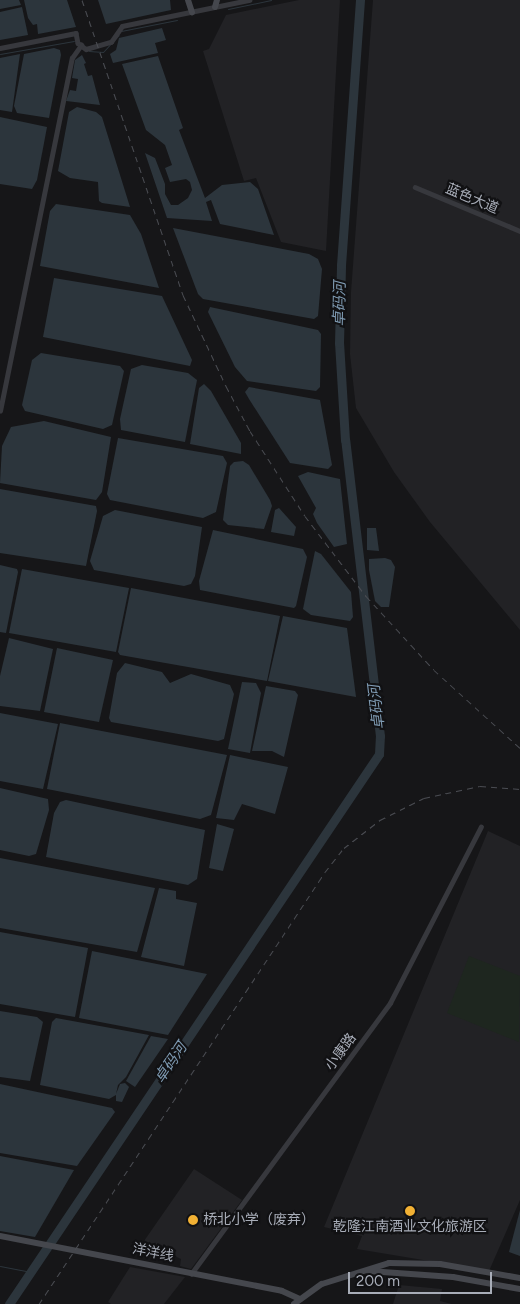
<!DOCTYPE html>
<meta charset="utf-8">
<style>
body{margin:0}
#map{position:relative;width:520px;height:1304px;overflow:hidden;background:#161618;font-family:Figtree,"Noto Sans SC",sans-serif}
div>[style]{position:absolute}
[style*='--x']{left:calc(var(--x)*1px);top:calc(var(--y)*1px);width:calc(var(--w)*1px);rotate:calc(var(--a)*1deg)}
.built>*{inset:0;background:#222225}
.green>*{inset:0;background:#1e261f}
.water>*{inset:0;background:#2c353c}
.stream>*{height:1px;margin:-0.5px;padding:0 0.5px;transform-origin:0.5px;border-radius:0.5px;background:#2c353c}
.river>*{height:9px;margin:-4.5px;padding:0 4.5px;transform-origin:4.5px;border-radius:4.5px;background:#2c353c}
.street>*{height:4.5px;margin:-2.25px;padding:0 2.25px;transform-origin:2.25px;border-radius:2.25px;background:#37383d}
.secondary>*{height:6px;margin:-3px;padding:0 3px;transform-origin:3px;border-radius:3px;background:#45474d}
.rail>*{height:1px;margin-top:-0.5px;transform-origin:0;background:repeating-linear-gradient(90deg,#4a4c52 0 6px,transparent 0 11px)}
.dots>*{width:14px;height:14px;translate:-50% -50%;box-sizing:border-box;border:2px solid #111113;border-radius:50%}
span{translate:-50% -50%;white-space:nowrap;text-align:center;line-height:1.15;-webkit-text-stroke:4.5px #111113;paint-order:stroke}
.street-label{font-size:14px;color:#a8adb8}
.poi-label{font-size:14px;color:#a8adb8}
.left{translate:0 -50%;text-align:left}
.water-label{font-size:15px;color:#7f9bb3;font-style:italic}
.scale{position:absolute;left:348px;top:1272px;width:144px;height:22px;box-sizing:border-box;border:2px solid #a8adb8;border-top:0;padding-left:6px;font-size:15px;line-height:18px;white-space:nowrap;color:#a8adb8;-webkit-text-stroke:4px #111113;paint-order:stroke}
</style>
<div id="map">
<div class="built">
<div style="clip-path:polygon(299px 0,340px 0,326px 251px,281px 242px,256px 178px,244px 181px,203px 51px,209px 49px,226px 15px)"></div>
<div style="clip-path:polygon(373px 0,520px 0,520px 630px,430px 522px,394px 472px,356px 408px,350px 354px,351px 292px)"></div>
<div style="clip-path:polygon(488px 831px,520px 846px,520px 1200px,489px 1271px,357px 1249px,362px 1236px,324px 1227px)"></div>
<div style="clip-path:polygon(194px 1169px,242px 1200px,191px 1269px,180px 1266px,181px 1259px,144px 1241px)"></div>
<div style="clip-path:polygon(130px 1267px,185px 1277px,164px 1304px,111px 1304px,108px 1302px)"></div>
<div style="clip-path:polygon(399px 1285px,442px 1289px,440px 1301px,452px 1304px,393px 1304px)"></div>
</div>
<div class="green">
<div style="clip-path:polygon(469px 956px,520px 976px,519px 1042px,447px 1013px)"></div>
</div>
<div class="water">
<div style="clip-path:polygon(0 0,19px 0,21px 5px,0 9px)"></div>
<div style="clip-path:polygon(24px 0,67px 0,76px 27px,38px 34px,37px 24px,33px 25px,28px 18px)"></div>
<div style="clip-path:polygon(98px 0,170px 0,171px 10px,106px 24px)"></div>
<div style="clip-path:polygon(22px 7px,28px 35px,0 40px,0 12px)"></div>
<div style="clip-path:polygon(162px 28px,166px 40px,155px 43px,158px 53px,113px 63px,110px 54px,116px 50px,119px 38px)"></div>
<div style="clip-path:polygon(54px 48px,60px 50px,61px 55px,49px 118px,17px 113px,14px 106px,24px 54px)"></div>
<div style="clip-path:polygon(20px 54px,12px 112px,0 110px,0 58px)"></div>
<div style="clip-path:polygon(82px 55px,86px 63px,84px 64px,88px 76px,92px 75px,100px 105px,66px 101px,70px 90px,76px 91px,78px 79px,72px 78px,75px 60px)"></div>
<div style="clip-path:polygon(158px 56px,183px 128px,179px 130px,205px 198px,222px 185px,250px 182px,258px 189px,274px 235px,220px 224px,211px 200px,206px 202px,212px 221px,167px 218px,145px 153px,155px 158px,165px 184px,165px 194px,171px 205px,178px 205px,188px 198px,192px 190px,190px 182px,186px 179px,170px 182px,165px 168px,172px 165px,165px 145px,146px 130px,122px 64px)"></div>
<div style="clip-path:polygon(77px 107px,96px 112px,102px 117px,130px 207px,102px 203px,99px 201px,98px 182px,70px 178px,58px 171px,69px 112px)"></div>
<div style="clip-path:polygon(0 117px,47px 127px,37px 180px,32px 189px,0 184px)"></div>
<div style="clip-path:polygon(56px 204px,130px 215px,141px 234px,159px 288px,40px 266px,50px 211px)"></div>
<div style="clip-path:polygon(173px 228px,309px 254px,318px 259px,322px 269px,318px 316px,314px 319px,203px 299px,198px 294px)"></div>
<div style="clip-path:polygon(54px 278px,162px 296px,192px 360px,190px 366px,43px 337px)"></div>
<div style="clip-path:polygon(210px 307px,318px 330px,321px 334px,320px 387px,316px 391px,247px 381px,235px 367px,208px 312px)"></div>
<div style="clip-path:polygon(41px 353px,120px 366px,124px 371px,112px 425px,103px 429px,25px 411px,22px 405px,32px 360px)"></div>
<div style="clip-path:polygon(142px 365px,188px 373px,197px 380px,185px 442px,121px 430px,120px 419px,131px 369px)"></div>
<div style="clip-path:polygon(204px 384px,211px 391px,241px 443px,241px 454px,190px 444px,199px 388px)"></div>
<div style="clip-path:polygon(249px 387px,320px 400px,332px 465px,328px 469px,290px 463px,249px 399px,245px 392px)"></div>
<div style="clip-path:polygon(44px 421px,111px 437px,102px 492px,96px 500px,0 483px,2px 446px,11px 427px)"></div>
<div style="clip-path:polygon(118px 438px,223px 456px,227px 463px,216px 512px,203px 518px,110px 500px,107px 494px)"></div>
<div style="clip-path:polygon(234px 462px,243px 461px,249px 465px,270px 500px,272px 506px,264px 529px,228px 525px,223px 520px,230px 466px)"></div>
<div style="clip-path:polygon(308px 472px,340px 479px,347px 544px,334px 547px,317px 523px,313px 514px,316px 508px,298px 476px)"></div>
<div style="clip-path:polygon(0 489px,96px 506px,97px 511px,86px 566px,0 553px)"></div>
<div style="clip-path:polygon(279px 508px,296px 527px,294px 536px,271px 532px,275px 510px)"></div>
<div style="clip-path:polygon(115px 510px,202px 527px,195px 576px,191px 584px,184px 586px,94px 570px,90px 561px,103px 516px)"></div>
<div style="clip-path:polygon(367px 528px,376px 528px,379px 551px,367px 550px)"></div>
<div style="clip-path:polygon(213px 530px,303px 549px,307px 557px,296px 606px,294px 608px,200px 590px,199px 581px)"></div>
<div style="clip-path:polygon(315px 551px,321px 554px,351px 592px,353px 617px,350px 621px,311px 615px,303px 609px)"></div>
<div style="clip-path:polygon(385px 558px,391px 560px,395px 567px,389px 607px,381px 607px,375px 601px,369px 570px,369px 559px)"></div>
<div style="clip-path:polygon(0 565px,17px 569px,18px 572px,6px 633px,0 632px)"></div>
<div style="clip-path:polygon(22px 569px,129px 588px,116px 652px,9px 633px)"></div>
<div style="clip-path:polygon(131px 588px,280px 616px,267px 681px,120px 655px,118px 652px)"></div>
<div style="clip-path:polygon(283px 616px,347px 628px,356px 697px,268px 681px)"></div>
<div style="clip-path:polygon(9px 638px,53px 649px,40px 711px,0 706px,0 676px)"></div>
<div style="clip-path:polygon(57px 648px,113px 660px,99px 722px,44px 712px)"></div>
<div style="clip-path:polygon(125px 663px,162px 672px,170px 683px,191px 674px,230px 685px,234px 694px,224px 739px,218px 741px,111px 722px,109px 718px,117px 673px)"></div>
<div style="clip-path:polygon(242px 682px,256px 683px,261px 693px,250px 753px,228px 749px)"></div>
<div style="clip-path:polygon(266px 686px,295px 691px,298px 695px,284px 757px,272px 751px,252px 751px)"></div>
<div style="clip-path:polygon(0 713px,58px 724px,43px 789px,0 781px)"></div>
<div style="clip-path:polygon(60px 723px,227px 755px,211px 815px,200px 819px,47px 789px)"></div>
<div style="clip-path:polygon(230px 755px,288px 767px,275px 814px,242px 804px,234px 820px,216px 818px)"></div>
<div style="clip-path:polygon(0 788px,48px 799px,49px 810px,36px 854px,29px 856px,0 850px)"></div>
<div style="clip-path:polygon(66px 800px,205px 830px,197px 879px,188px 885px,46px 857px,54px 813px,60px 802px)"></div>
<div style="clip-path:polygon(217px 824px,234px 829px,223px 871px,209px 868px)"></div>
<div style="clip-path:polygon(0 858px,155px 888px,137px 952px,0 928px)"></div>
<div style="clip-path:polygon(159px 888px,176px 891px,176px 899px,197px 903px,184px 966px,141px 957px)"></div>
<div style="clip-path:polygon(0 932px,88px 948px,75px 1017px,0 1004px)"></div>
<div style="clip-path:polygon(92px 951px,207px 974px,168px 1035px,79px 1018px)"></div>
<div style="clip-path:polygon(0 1011px,37px 1017px,43px 1022px,30px 1081px,0 1077px)"></div>
<div style="clip-path:polygon(56px 1018px,149px 1035px,126px 1077px,118px 1085px,116px 1094px,120px 1084px,125px 1083px,129px 1087px,122px 1102px,116px 1101px,116px 1095px,109px 1099px,40px 1085px,52px 1022px)"></div>
<div style="clip-path:polygon(151px 1036px,168px 1039px,135px 1087px,126px 1081px)"></div>
<div style="clip-path:polygon(0 1084px,112px 1108px,115px 1112px,77px 1166px,0 1153px)"></div>
<div style="clip-path:polygon(0 1156px,74px 1170px,35px 1237px,0 1231px)"></div>
<div style="clip-path:polygon(520px 1210px,520px 1256px,509px 1252px)"></div>
</div>
<div class="stream">
<div style="--x:228;--y:9;--w:44;--a:-11.8"></div>
<div style="--x:121;--y:31;--w:57;--a:-11.1"></div>
<div style="--x:89;--y:51;--w:14;--a:4"></div>
<div style="--x:103;--y:52;--w:23;--a:-47"></div>
<div style="--x:0;--y:54;--w:75;--a:-10"></div>
<div style="--x:0;--y:1266;--w:32;--a:11"></div>
</div>
<div class="river">
<div style="--x:9;--y:1304;--w:663;--a:-56.07"></div>
<div style="--x:379;--y:754;--w:18;--a:-87"></div>
<div style="--x:380;--y:736;--w:298;--a:-96.7"></div>
<div style="--x:345;--y:440;--w:97;--a:-93.5"></div>
<div style="--x:339;--y:343;--w:78;--a:-88.5"></div>
<div style="--x:341;--y:265;--w:266;--a:-85.9"></div>
</div>
<div class="street">
<div style="--x:0;--y:48;--w:77;--a:-11.2"></div>
<div style="--x:76;--y:33;--w:10;--a:79"></div>
<div style="--x:78;--y:43;--w:10;--a:37"></div>
<div style="--x:86;--y:49;--w:26;--a:-16"></div>
<div style="--x:111;--y:42;--w:19;--a:-55"></div>
<div style="--x:122;--y:26;--w:130;--a:-11.6"></div>
<div style="--x:415;--y:187;--w:114;--a:22.7"></div>
<div style="--x:0;--y:411;--w:360;--a:-78.5"></div>
<div style="--x:72;--y:58;--w:16;--a:-55"></div>
<div style="--x:191;--y:1274;--w:336;--a:-53.7"></div>
<div style="--x:390;--y:1003;--w:198;--a:-62.7"></div>
</div>
<div class="secondary">
<div style="--x:188;--y:0;--w:13;--a:72"></div>
<div style="--x:215;--y:7;--w:7;--a:-74"></div>
<div style="--x:0;--y:1236;--w:287;--a:11"></div>
<div style="--x:282;--y:1291;--w:20;--a:24"></div>
<div style="--x:369;--y:1271;--w:84;--a:4.1"></div>
<div style="--x:453;--y:1277;--w:68;--a:10.2"></div>
<div style="--x:294;--y:1304;--w:34;--a:-36"></div>
<div style="--x:322;--y:1284;--w:70;--a:-17.4"></div>
<div style="--x:389;--y:1263;--w:51;--a:1.1"></div>
<div style="--x:440;--y:1264;--w:81;--a:9.9"></div>
</div>
<div class="rail">
<div style="--x:82;--y:0;--w:312;--a:71.1"></div>
<div style="--x:183;--y:295;--w:101;--a:64.7"></div>
<div style="--x:226;--y:386;--w:51;--a:61.9"></div>
<div style="--x:250;--y:431;--w:101;--a:57.1"></div>
<div style="--x:305;--y:516;--w:101;--a:52.7"></div>
<div style="--x:366;--y:596;--w:100;--a:47.4"></div>
<div style="--x:434;--y:670;--w:116;--a:42.2"></div>
<div style="--x:39;--y:1304;--w:518;--a:-56.49"></div>
<div style="--x:325;--y:872;--w:31;--a:-52"></div>
<div style="--x:344;--y:848;--w:46;--a:-37.9"></div>
<div style="--x:380;--y:820;--w:49;--a:-26.6"></div>
<div style="--x:424;--y:798;--w:57;--a:-12.1"></div>
<div style="--x:480;--y:786;--w:40;--a:4.3"></div>
</div>
<div class="dots">
<div style="left:410px;top:1211px;background:#f2b134"></div>
<div style="left:193px;top:1220px;background:#f2b134"></div>
</div>
<div class="street-label">
<span style="left:472px;top:199px;rotate:23deg">蓝色大道</span>
<span style="left:341px;top:1052px;rotate:-54deg">小康路</span>
<span style="left:153px;top:1253px;rotate:11deg">洋洋线</span>
</div>
<div class="poi-label">
<span class="left" style="left:203px;top:1220px">桥北小学（废弃）</span>
<span style="left:410px;top:1227px">乾隆江南酒业文化旅游区</span>
</div>
<div class="water-label">
<span style="left:340px;top:304px;rotate:-89deg">卓码河</span>
<span style="left:377px;top:707px;rotate:-97deg">卓码河</span>
<span style="left:171px;top:1063px;rotate:-56deg">卓码河</span>
</div>
<div class="scale">200 m</div>
</div>
